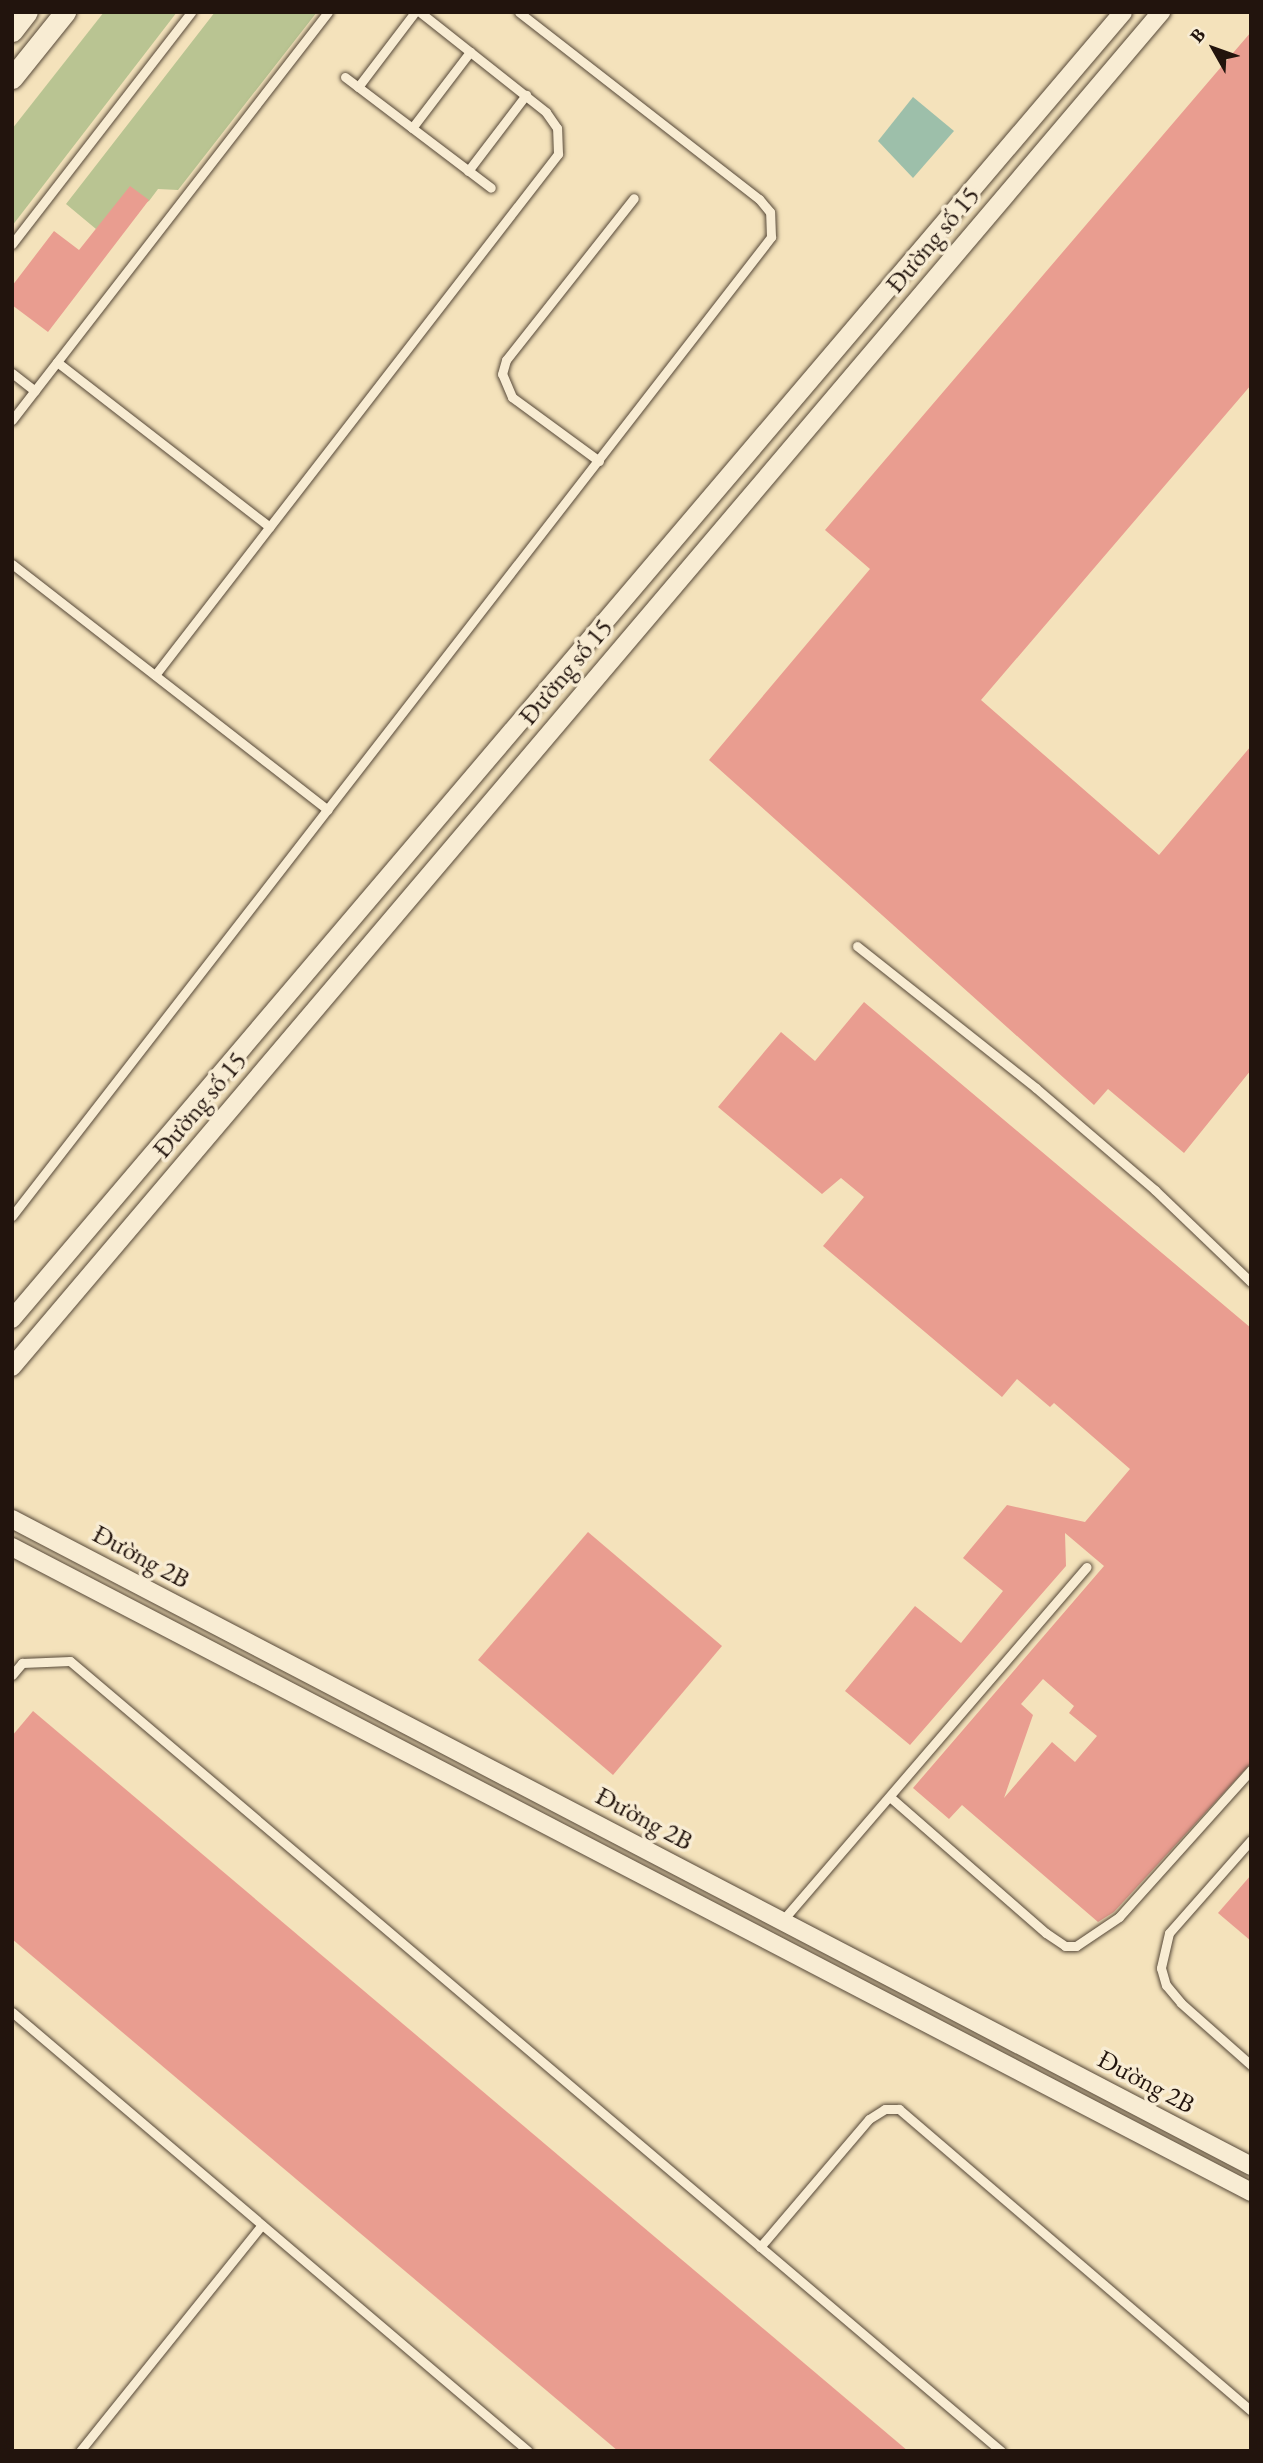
<!DOCTYPE html>
<meta charset="utf-8">
<style>
body{margin:0}
#map{position:relative;width:1263px;height:2463px;overflow:hidden;background:#f4e2bb;font-family:"EB Garamond",serif}
div>[style]{position:absolute}
[style*='--x']{left:calc(var(--x)*1px);top:calc(var(--y)*1px);width:calc(var(--w)*1px);rotate:calc(var(--a)*1deg)}
.green>*{inset:0;background:#b9c492}
.water>*{inset:0;background:#9dbfaa}
.building>*{inset:0;background:#e99d90}
.roads{filter:drop-shadow(0 0 2px #564838) drop-shadow(0 0 2px #564838)}
.service>*{height:9px;margin:-4.5px;padding:0 4.5px;transform-origin:4.5px;border-radius:4.5px;background:#f8ecd3}
.minor>*{height:18px;margin:-9px;padding:0 9px;transform-origin:9px;border-radius:9px;background:#f8ecd3}
.tertiary>*{height:21px;margin:-10.5px;padding:0 10.5px;transform-origin:10.5px;border-radius:10.5px;background:#f8ecd3}
span{translate:-50% -50%;white-space:nowrap;text-align:center;line-height:1.15;-webkit-text-stroke:7px #f8ecd3;paint-order:stroke}
.street-label{font-size:26px;color:#22140d}
.frame{position:absolute;inset:0;border:14px solid #22140d;pointer-events:none}
.north{position:absolute;left:1179px;top:14px;width:70px;height:70px;-webkit-text-stroke:5px #f8ecd3;paint-order:stroke;rotate:310deg;font-size:19px;font-weight:700;line-height:28px;text-align:center;color:#22140d}
.north::after{content:'';display:block;margin:auto;width:24px;height:32px;background:#22140d;clip-path:polygon(50% 0,100% 100%,50% 72%,0 100%)}
</style>
<div id="map">
<div class="green">
<div style="clip-path:polygon(104px 12px,177px 12px,12px 226px,12px 129px)"></div>
<div style="clip-path:polygon(215px 12px,317px 12px,178px 190px,158px 189px,149px 201px,96px 229px,66px 204px)"></div>
</div>
<div class="water">
<div style="clip-path:polygon(913px 97px,954px 131px,913px 178px,878px 141px)"></div>
</div>
<div class="building">
<div style="clip-path:polygon(1251px 32px,1251px 385px,981px 700px,1159px 855px,1251px 746px,1251px 1070px,1184px 1153px,1108px 1089px,1094px 1105px,709px 760px,870px 569px,825px 530px)"></div>
<div style="clip-path:polygon(130px 186px,149px 200px,48px 332px,12px 305px,12px 286px,54px 231px,79px 250px)"></div>
<div style="clip-path:polygon(evenodd,864px 1002px,1251px 1328px,1251px 1763px,1114px 1912px,1098px 1922px,962px 1805px,949px 1819px,913px 1788px,1104px 1566px,1065px 1533px,1066px 1566px,910px 1745px,845px 1691px,915px 1606px,961px 1643px,1003px 1591px,963px 1558px,1007px 1505px,1085px 1522px,1130px 1469px,1054px 1403px,1050px 1407px,1017px 1379px,1002px 1397px,823px 1246px,864px 1197px,841px 1178px,822px 1194px,718px 1107px,781px 1032px,815px 1061px,864px 1002px,1043px 1679px,1074px 1706px,1069px 1713px,1097px 1736px,1075px 1762px,1052px 1742px,1004px 1798px,1033px 1715px,1021px 1704px,1043px 1679px)"></div>
<div style="clip-path:polygon(588px 1532px,722px 1646px,613px 1775px,478px 1660px)"></div>
<div style="clip-path:polygon(33px 1711px,908px 2451px,618px 2451px,12px 1939px,12px 1736px)"></div>
<div style="clip-path:polygon(1251px 1875px,1251px 1941px,1218px 1913px)"></div>
</div>
<div class="roads">
<div class="service">
<div style="--x:345;--y:77;--w:183;--a:37.2"></div>
<div style="--x:358;--y:87;--w:94;--a:-52.8"></div>
<div style="--x:412;--y:128;--w:96;--a:-52.7"></div>
<div style="--x:468;--y:171;--w:96;--a:-52.7"></div>
<div style="--x:12;--y:244;--w:293;--a:-52.3"></div>
<div style="--x:57;--y:362;--w:269;--a:37.8"></div>
<div style="--x:12;--y:373;--w:29;--a:38"></div>
<div style="--x:12;--y:420;--w:516;--a:-52.24"></div>
<div style="--x:599;--y:461;--w:108;--a:-143.7"></div>
<div style="--x:512;--y:397;--w:25;--a:-113"></div>
<div style="--x:502;--y:374;--w:15;--a:-74"></div>
<div style="--x:506;--y:360;--w:206;--a:-51.7"></div>
<div style="--x:12;--y:564;--w:400;--a:37.9"></div>
<div style="--x:155;--y:675;--w:659;--a:-52.28"></div>
<div style="--x:558;--y:154;--w:26;--a:-92"></div>
<div style="--x:557;--y:128;--w:19;--a:-125"></div>
<div style="--x:546;--y:112;--w:161;--a:-141.6"></div>
<div style="--x:857;--y:946;--w:228;--a:38.4"></div>
<div style="--x:1036;--y:1088;--w:157;--a:40.6"></div>
<div style="--x:1155;--y:1190;--w:133;--a:43.8"></div>
<div style="--x:12;--y:1216;--w:1239;--a:-52.21"></div>
<div style="--x:771;--y:237;--w:25;--a:-92"></div>
<div style="--x:770;--y:212;--w:17;--a:-130"></div>
<div style="--x:759;--y:199;--w:304;--a:-142.1"></div>
<div style="--x:12;--y:1675;--w:16;--a:-50"></div>
<div style="--x:22;--y:1663;--w:48;--a:-2.4"></div>
<div style="--x:70;--y:1661;--w:1221;--a:40.32"></div>
<div style="--x:890;--y:1797;--w:207;--a:41.1"></div>
<div style="--x:1046;--y:1933;--w:23;--a:34"></div>
<div style="--x:1065;--y:1946;--w:11;--a:0"></div>
<div style="--x:1076;--y:1946;--w:52;--a:-34"></div>
<div style="--x:1119;--y:1917;--w:198;--a:-48.1"></div>
<div style="--x:1251;--y:1840;--w:124;--a:131.4"></div>
<div style="--x:1169;--y:1933;--w:36;--a:103"></div>
<div style="--x:1161;--y:1968;--w:18;--a:74"></div>
<div style="--x:1166;--y:1985;--w:23;--a:50"></div>
<div style="--x:1181;--y:2003;--w:94;--a:41.5"></div>
<div style="--x:782;--y:1921;--w:467;--a:-49.3"></div>
<div style="--x:12;--y:2012;--w:677;--a:40.39"></div>
<div style="--x:760;--y:2247;--w:168;--a:-49.6"></div>
<div style="--x:869;--y:2119;--w:19;--a:-32"></div>
<div style="--x:885;--y:2109;--w:14;--a:0"></div>
<div style="--x:899;--y:2109;--w:464;--a:40.6"></div>
<div style="--x:80;--y:2451;--w:290;--a:-51.2"></div>
</div>
<div class="minor">
<div style="--x:12;--y:1319;--w:1715;--a:-49.63"></div>
<div style="--x:12;--y:1367;--w:1777;--a:-49.7"></div>
<div style="--x:12;--y:1519;--w:1398;--a:27.57"></div>
<div style="--x:12;--y:1547;--w:1397;--a:27.5"></div>
</div>
<div class="tertiary">
<div style="--x:12;--y:31;--w:24;--a:-52"></div>
<div style="--x:12;--y:78;--w:85;--a:-51.2"></div>
</div>
</div>
<div class="street-label">
<span style="left:933px;top:240px;rotate:-50deg">Đường số 15</span>
<span style="left:566px;top:672px;rotate:-50deg">Đường số 15</span>
<span style="left:200px;top:1105px;rotate:-50deg">Đường số 15</span>
<span style="left:141px;top:1557px;rotate:28deg">Đường 2B</span>
<span style="left:644px;top:1819px;rotate:28deg">Đường 2B</span>
<span style="left:1146px;top:2082px;rotate:28deg">Đường 2B</span>
</div>
<div class="frame"></div>
<div class="north">B</div>
</div>
